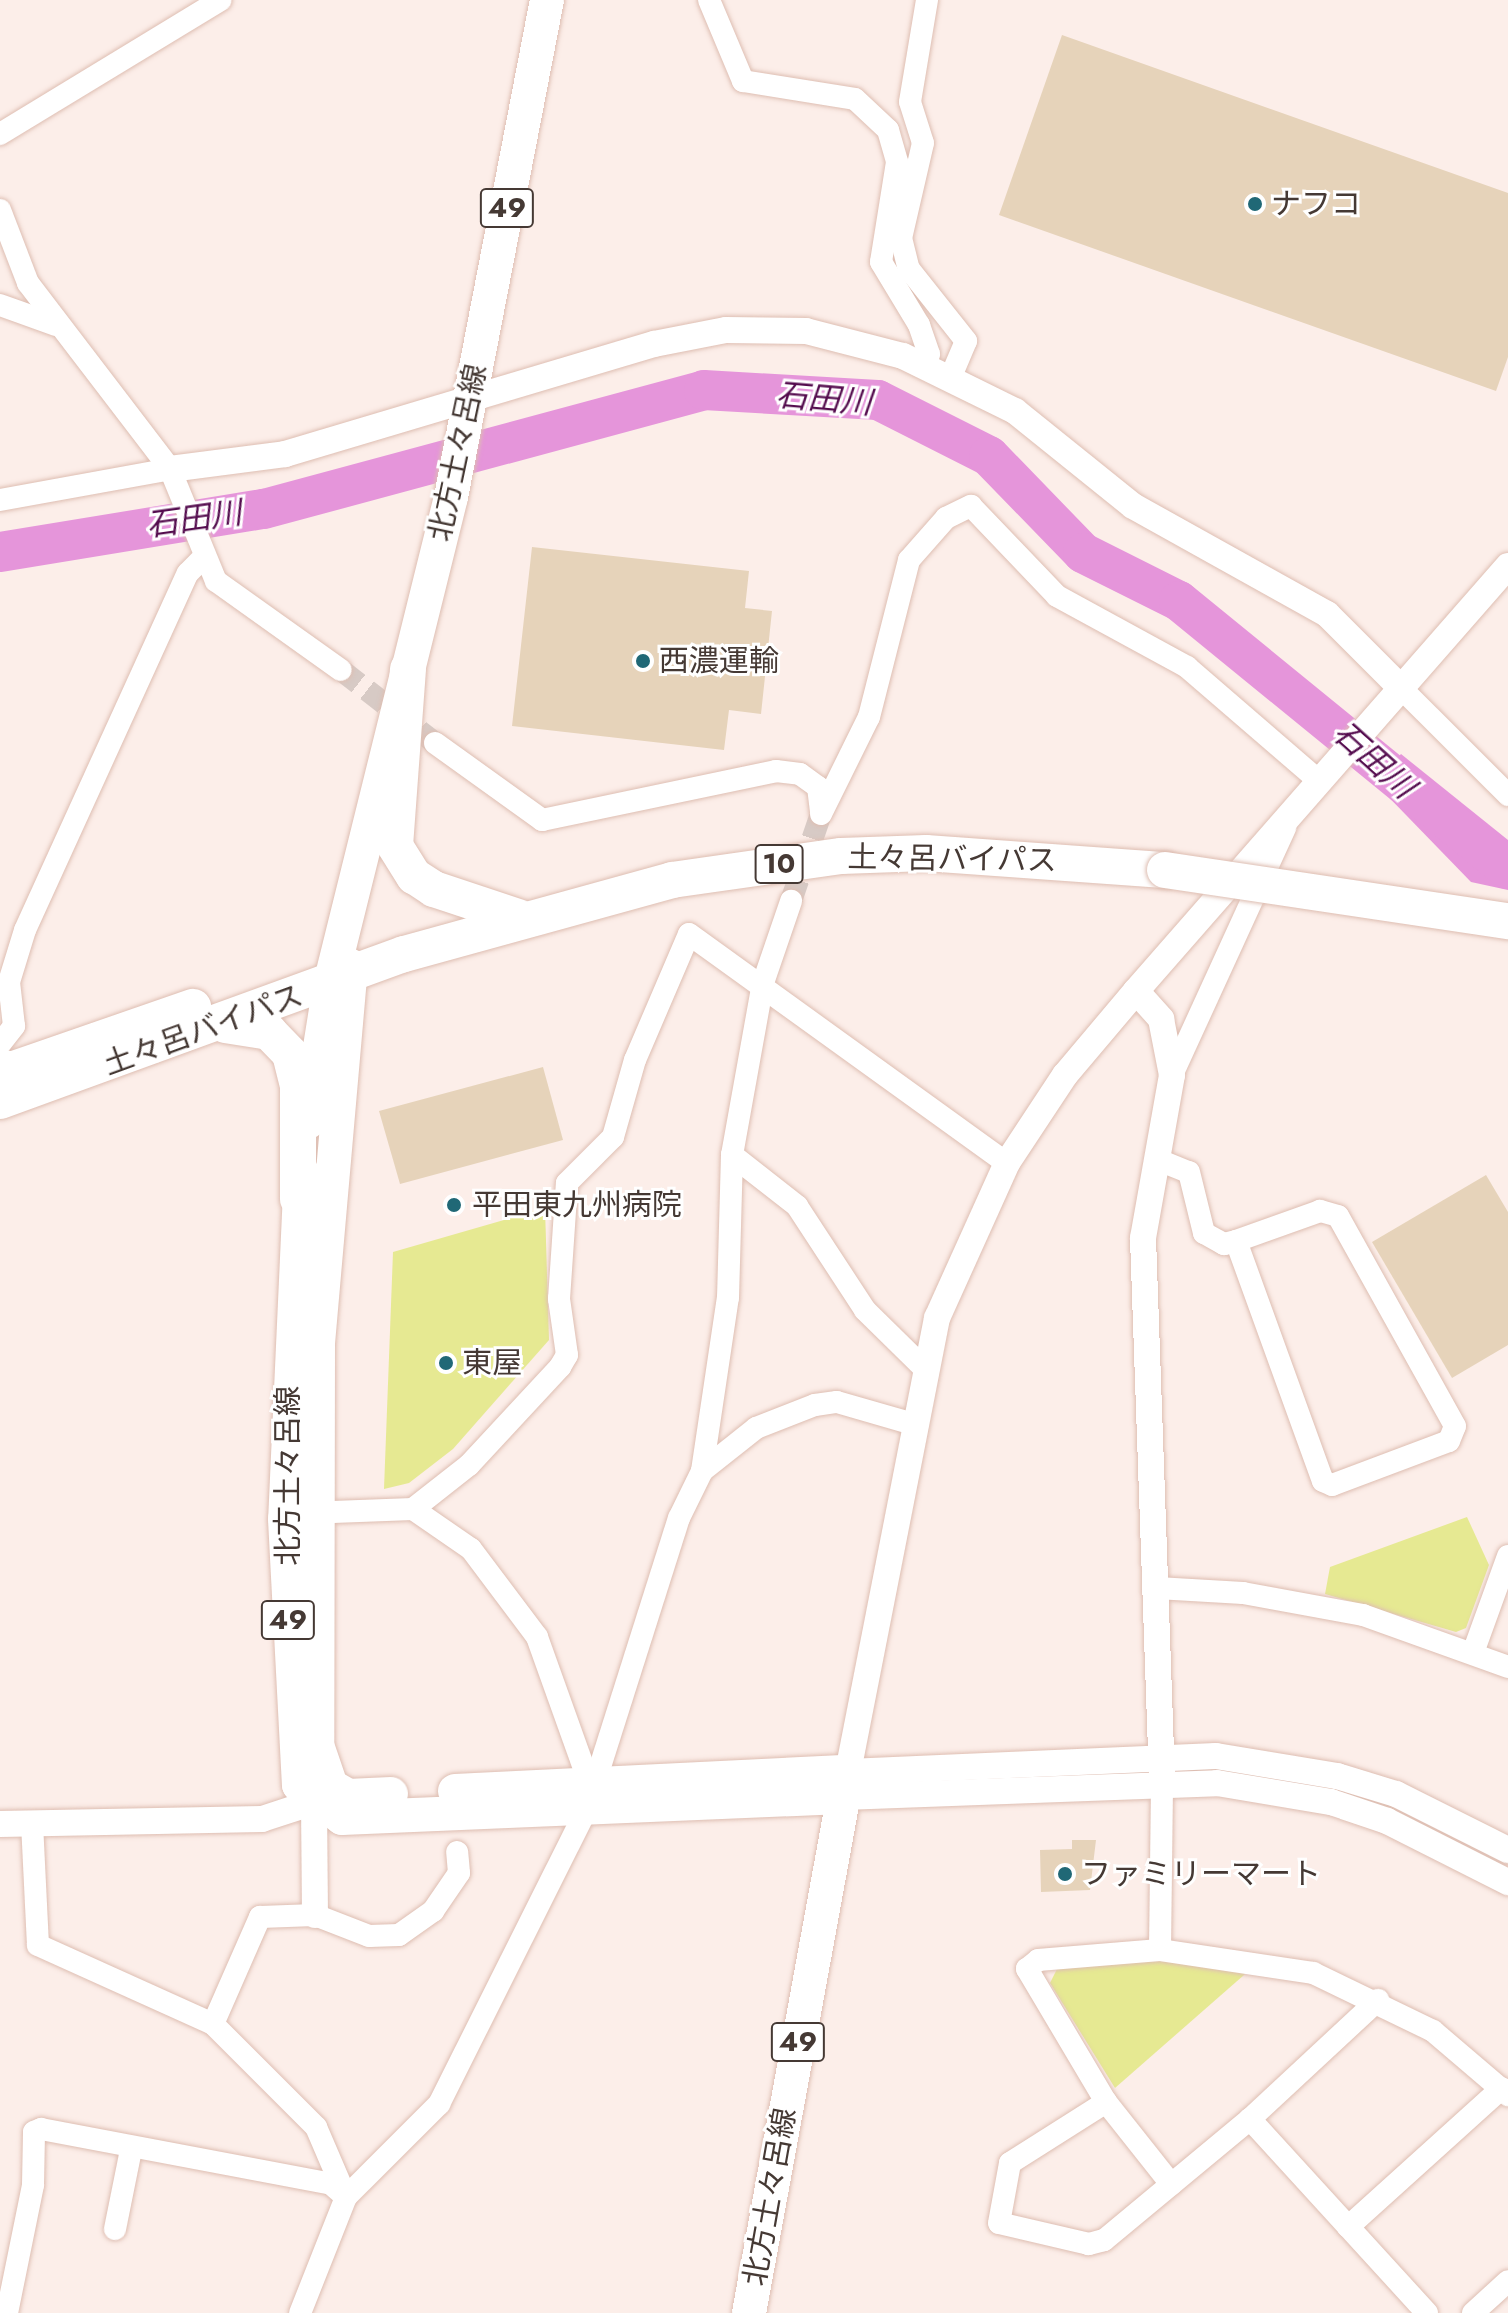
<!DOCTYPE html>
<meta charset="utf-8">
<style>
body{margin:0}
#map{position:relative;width:1508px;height:2313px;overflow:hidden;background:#fceee9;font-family:Jost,"Noto Sans JP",sans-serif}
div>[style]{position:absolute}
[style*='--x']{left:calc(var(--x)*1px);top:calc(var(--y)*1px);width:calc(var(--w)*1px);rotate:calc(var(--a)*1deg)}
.green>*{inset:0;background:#e6e992}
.water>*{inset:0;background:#e595da}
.river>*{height:40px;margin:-20px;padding:0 20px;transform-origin:20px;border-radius:20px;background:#e595da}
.building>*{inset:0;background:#e6d3ba}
.minor-tunnel>*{height:22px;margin-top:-11px;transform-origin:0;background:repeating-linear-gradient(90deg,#d7cac5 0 22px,transparent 0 33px)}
.roads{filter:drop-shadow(0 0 2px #debeb2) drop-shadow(0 0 2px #debeb2)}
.minor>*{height:22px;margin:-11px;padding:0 11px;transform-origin:11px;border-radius:11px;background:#fff}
.tertiary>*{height:26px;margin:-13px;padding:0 13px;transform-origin:13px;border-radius:13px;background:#fff}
.primary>*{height:34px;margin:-17px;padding:0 17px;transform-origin:17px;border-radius:17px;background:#fff}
.trunk>*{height:36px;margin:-18px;padding:0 18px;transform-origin:18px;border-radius:18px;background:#fff}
.motorway>*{height:40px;margin:-20px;padding:0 20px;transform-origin:20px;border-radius:20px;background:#fff}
.bridges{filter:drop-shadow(0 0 2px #debeb2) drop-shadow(0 0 2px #debeb2)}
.trunk-bridge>*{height:36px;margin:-18px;padding:0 18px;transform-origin:18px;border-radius:18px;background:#fff}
.dots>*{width:22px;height:22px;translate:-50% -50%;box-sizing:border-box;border:4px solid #fff;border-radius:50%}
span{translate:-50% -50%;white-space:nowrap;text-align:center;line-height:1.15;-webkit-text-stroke:6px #fff;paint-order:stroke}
.shield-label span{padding:2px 6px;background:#fff;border:2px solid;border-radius:6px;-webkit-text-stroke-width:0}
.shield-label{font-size:28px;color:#453934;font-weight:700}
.poi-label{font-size:30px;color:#453934}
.left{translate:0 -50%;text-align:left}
.street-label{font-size:30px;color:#453934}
.water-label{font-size:32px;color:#540c4e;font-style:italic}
</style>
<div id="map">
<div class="green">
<div style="clip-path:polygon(545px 1208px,549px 1340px,453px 1449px,409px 1483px,384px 1489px,393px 1252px)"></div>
<div style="clip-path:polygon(1467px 1517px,1489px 1565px,1466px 1628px,1456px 1632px,1325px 1594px,1330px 1567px)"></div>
<div style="clip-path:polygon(1165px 1961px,1252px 1968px,1115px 2088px,1050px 1983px,1060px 1963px)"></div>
</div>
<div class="water">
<div style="clip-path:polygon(1401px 754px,1508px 840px,1508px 890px,1471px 882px,1374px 782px)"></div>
</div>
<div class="river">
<div style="--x:0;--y:552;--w:267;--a:-9.3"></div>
<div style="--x:264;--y:509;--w:456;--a:-15.1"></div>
<div style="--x:704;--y:390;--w:174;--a:3.3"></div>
<div style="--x:878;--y:400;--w:124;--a:26.8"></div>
<div style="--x:989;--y:456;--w:135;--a:45.9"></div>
<div style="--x:1083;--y:553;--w:107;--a:26.6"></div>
<div style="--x:1179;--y:601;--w:424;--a:39.2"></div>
</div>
<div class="building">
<div style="clip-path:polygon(1062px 35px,1508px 193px,1508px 357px,1496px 391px,999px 215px)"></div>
<div style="clip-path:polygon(532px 547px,749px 571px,745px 608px,772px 611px,761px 714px,729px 710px,724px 750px,512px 726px)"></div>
<div style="clip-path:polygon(543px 1067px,563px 1140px,400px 1184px,379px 1111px)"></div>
<div style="clip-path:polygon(1486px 1175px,1508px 1212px,1508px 1345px,1452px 1378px,1372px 1242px)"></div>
<div style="clip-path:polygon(1072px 1840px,1096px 1840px,1090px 1890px,1041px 1892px,1040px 1850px,1072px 1849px)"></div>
</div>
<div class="minor-tunnel">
<div style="--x:341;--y:670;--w:119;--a:37.8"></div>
<div style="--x:791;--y:901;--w:92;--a:-71"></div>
</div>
<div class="roads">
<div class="minor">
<div style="--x:709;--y:0;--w:88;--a:67.2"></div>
<div style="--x:743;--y:81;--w:113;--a:9.1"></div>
<div style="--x:855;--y:99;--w:45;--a:43.2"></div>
<div style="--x:888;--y:130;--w:33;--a:74"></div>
<div style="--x:897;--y:162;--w:101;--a:99.1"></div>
<div style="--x:881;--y:262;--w:74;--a:58.9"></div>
<div style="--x:919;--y:325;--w:31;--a:71"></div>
<div style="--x:929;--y:354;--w:12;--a:114"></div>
<div style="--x:927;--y:0;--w:103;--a:99.5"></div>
<div style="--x:910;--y:102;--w:43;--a:72.4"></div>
<div style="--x:923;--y:143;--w:98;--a:103"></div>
<div style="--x:901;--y:238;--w:32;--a:76"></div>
<div style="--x:909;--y:269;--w:92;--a:51.6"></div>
<div style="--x:966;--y:341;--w:39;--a:113"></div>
<div style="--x:0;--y:134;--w:258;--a:-31.3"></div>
<div style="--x:0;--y:210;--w:78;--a:69"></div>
<div style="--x:28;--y:283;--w:234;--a:52.6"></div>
<div style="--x:170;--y:469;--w:121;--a:67.7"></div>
<div style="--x:216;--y:581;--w:153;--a:35.5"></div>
<div style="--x:0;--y:305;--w:59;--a:19.7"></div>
<div style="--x:0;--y:500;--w:173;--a:-10.3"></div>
<div style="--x:1402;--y:689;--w:150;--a:45"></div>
<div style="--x:435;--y:743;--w:132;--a:35.7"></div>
<div style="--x:542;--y:820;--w:239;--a:-11.8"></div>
<div style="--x:776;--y:771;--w:24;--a:7"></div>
<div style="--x:800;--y:774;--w:22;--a:36"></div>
<div style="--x:818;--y:787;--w:26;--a:83"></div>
<div style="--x:821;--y:814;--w:108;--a:-63.7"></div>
<div style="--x:869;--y:717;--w:162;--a:-75.7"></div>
<div style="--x:909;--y:560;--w:56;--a:-48.6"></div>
<div style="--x:946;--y:518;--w:28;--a:-26"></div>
<div style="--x:971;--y:506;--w:124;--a:46.3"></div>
<div style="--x:1057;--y:596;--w:148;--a:28.6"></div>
<div style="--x:1187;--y:667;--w:173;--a:40.8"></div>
<div style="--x:0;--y:1044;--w:23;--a:-52"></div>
<div style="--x:14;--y:1026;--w:44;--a:-96.5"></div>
<div style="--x:9;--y:982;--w:54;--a:-72.9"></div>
<div style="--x:25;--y:930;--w:392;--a:-65.5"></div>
<div style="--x:188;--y:573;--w:21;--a:-45"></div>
<div style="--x:1172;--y:1075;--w:272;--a:-65.4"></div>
<div style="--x:732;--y:1155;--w:83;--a:38.1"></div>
<div style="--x:797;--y:1206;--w:124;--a:56.8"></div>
<div style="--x:865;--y:1310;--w:84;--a:44.5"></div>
<div style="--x:1156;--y:1159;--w:35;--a:22"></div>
<div style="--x:1189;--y:1172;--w:63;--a:76.2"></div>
<div style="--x:1204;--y:1233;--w:23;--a:29"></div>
<div style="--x:1224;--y:1244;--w:12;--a:-14"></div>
<div style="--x:1236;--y:1241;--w:255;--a:70.1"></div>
<div style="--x:1323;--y:1481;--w:10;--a:24"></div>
<div style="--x:1332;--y:1485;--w:125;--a:-20.6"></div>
<div style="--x:1449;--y:1441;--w:16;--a:-68"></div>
<div style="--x:1455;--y:1426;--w:240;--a:-119.1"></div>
<div style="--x:1338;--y:1216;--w:19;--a:-164"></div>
<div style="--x:1320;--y:1211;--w:89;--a:160.3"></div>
<div style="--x:702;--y:1471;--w:69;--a:-38.5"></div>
<div style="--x:756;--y:1428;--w:63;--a:-21.3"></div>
<div style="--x:815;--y:1405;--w:22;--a:-8"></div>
<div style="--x:837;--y:1402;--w:79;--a:16.1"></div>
<div style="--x:413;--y:1509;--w:70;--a:34.6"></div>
<div style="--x:471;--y:1549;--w:110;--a:53.1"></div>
<div style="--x:537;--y:1637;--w:157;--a:70.3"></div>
<div style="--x:306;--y:1513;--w:107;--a:-2.1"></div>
<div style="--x:413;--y:1509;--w:71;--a:-38.2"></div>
<div style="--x:469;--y:1465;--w:134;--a:-47.1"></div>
<div style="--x:560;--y:1367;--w:14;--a:-60"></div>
<div style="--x:567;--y:1355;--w:57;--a:-98.1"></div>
<div style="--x:559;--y:1299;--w:116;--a:-86.1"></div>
<div style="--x:567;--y:1183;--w:65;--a:-45"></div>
<div style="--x:613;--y:1137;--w:80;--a:-74.1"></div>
<div style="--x:635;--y:1060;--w:137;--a:-66.8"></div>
<div style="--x:689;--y:934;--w:392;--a:35.8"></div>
<div style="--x:1157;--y:1588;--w:86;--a:3.3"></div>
<div style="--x:1243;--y:1593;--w:122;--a:10.4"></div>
<div style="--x:1363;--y:1615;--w:154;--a:19.7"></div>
<div style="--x:1474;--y:1650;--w:100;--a:-70.1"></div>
<div style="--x:32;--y:1823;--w:122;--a:87.2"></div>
<div style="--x:38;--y:1945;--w:192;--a:24.3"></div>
<div style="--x:213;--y:2024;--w:146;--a:45"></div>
<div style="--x:316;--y:2127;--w:76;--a:66.8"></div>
<div style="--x:346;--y:2197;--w:125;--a:111.6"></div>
<div style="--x:1160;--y:1950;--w:171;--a:-89.3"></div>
<div style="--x:213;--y:2024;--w:117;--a:-66.3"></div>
<div style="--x:260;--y:1917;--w:55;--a:-2.1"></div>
<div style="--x:315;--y:1915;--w:58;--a:21.3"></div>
<div style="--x:369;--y:1936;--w:30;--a:-2"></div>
<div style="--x:399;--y:1935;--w:42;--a:-35.2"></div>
<div style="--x:433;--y:1911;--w:46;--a:-55.6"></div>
<div style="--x:459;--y:1873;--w:21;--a:-95"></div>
<div style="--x:1106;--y:2102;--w:105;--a:51.6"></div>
<div style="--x:1250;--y:2119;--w:175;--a:-42.9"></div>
<div style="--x:346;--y:2197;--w:132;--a:-45"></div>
<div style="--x:439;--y:2104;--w:328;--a:-63.4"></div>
<div style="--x:586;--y:1811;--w:307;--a:-72.4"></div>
<div style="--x:679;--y:1518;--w:52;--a:-63.9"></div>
<div style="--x:702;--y:1471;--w:175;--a:-81.5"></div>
<div style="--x:728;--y:1298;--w:143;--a:-88.4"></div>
<div style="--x:732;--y:1155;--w:175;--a:-79.8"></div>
<div style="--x:763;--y:983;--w:87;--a:-71.1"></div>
<div style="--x:1348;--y:2227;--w:207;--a:-42.1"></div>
<div style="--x:115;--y:2229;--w:81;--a:-78.6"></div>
<div style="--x:7;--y:2313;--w:131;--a:-78.5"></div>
<div style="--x:33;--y:2185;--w:53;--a:-88.9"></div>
<div style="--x:34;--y:2132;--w:8;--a:-23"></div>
<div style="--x:41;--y:2129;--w:295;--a:10.7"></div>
<div style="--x:331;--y:2184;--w:20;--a:41"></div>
<div style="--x:1427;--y:2313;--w:263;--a:-132.4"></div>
<div style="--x:1250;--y:2119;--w:190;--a:140.3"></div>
<div style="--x:1104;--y:2240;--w:16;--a:165"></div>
<div style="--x:1089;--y:2244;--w:92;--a:-166.9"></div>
<div style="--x:999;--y:2223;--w:61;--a:-79.6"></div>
<div style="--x:1010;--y:2163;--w:114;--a:-32.4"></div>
<div style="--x:1106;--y:2102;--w:155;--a:-120.7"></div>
<div style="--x:1027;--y:1969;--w:14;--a:-39"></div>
<div style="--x:1038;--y:1960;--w:122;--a:-4.7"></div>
<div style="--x:1160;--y:1950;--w:155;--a:8.5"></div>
<div style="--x:1313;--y:1973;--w:133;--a:25.8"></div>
<div style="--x:1433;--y:2031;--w:99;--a:40.5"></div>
<div style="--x:1473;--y:2313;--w:47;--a:-42.4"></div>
</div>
<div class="tertiary">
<div style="--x:170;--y:469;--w:116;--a:-7.4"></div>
<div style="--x:285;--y:454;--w:385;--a:-16.6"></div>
<div style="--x:654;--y:344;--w:73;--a:-11"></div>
<div style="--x:726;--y:330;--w:80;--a:0.7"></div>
<div style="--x:806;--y:331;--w:100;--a:14.5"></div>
<div style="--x:903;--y:356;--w:125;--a:26.2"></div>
<div style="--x:1015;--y:411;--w:151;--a:38.8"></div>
<div style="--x:1133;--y:506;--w:222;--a:29.1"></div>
<div style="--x:1327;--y:614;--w:106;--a:45"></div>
<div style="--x:1508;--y:566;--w:565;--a:131.2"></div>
<div style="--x:1136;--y:991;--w:110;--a:130.2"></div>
<div style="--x:1065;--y:1075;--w:105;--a:123.4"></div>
<div style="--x:1007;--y:1163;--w:170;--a:114.3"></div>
<div style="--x:937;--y:1318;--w:463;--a:101.1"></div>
<div style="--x:848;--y:1772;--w:368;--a:-2.5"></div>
<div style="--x:1216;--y:1756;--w:123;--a:9.4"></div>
<div style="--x:1337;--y:1776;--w:62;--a:17"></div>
<div style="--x:1396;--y:1794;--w:125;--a:26.6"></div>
<div style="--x:1136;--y:991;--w:38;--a:48"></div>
<div style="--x:1161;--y:1019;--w:57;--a:78.9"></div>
<div style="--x:1172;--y:1075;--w:166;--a:100.1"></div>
<div style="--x:1143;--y:1238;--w:541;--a:87.99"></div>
<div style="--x:843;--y:1797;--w:374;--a:-2.1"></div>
<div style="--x:1217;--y:1783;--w:116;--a:9.5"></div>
<div style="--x:1331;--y:1802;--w:59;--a:18.7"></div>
<div style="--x:1387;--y:1821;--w:136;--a:26.8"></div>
<div style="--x:314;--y:1802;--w:113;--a:89.5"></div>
<div style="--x:0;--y:1824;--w:262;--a:-1.1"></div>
<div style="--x:262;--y:1819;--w:55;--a:-18.1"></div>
<div style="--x:314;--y:1802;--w:21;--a:-43"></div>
</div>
<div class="primary">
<div style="--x:351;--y:966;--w:381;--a:95"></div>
<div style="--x:318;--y:1346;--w:399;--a:90.1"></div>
<div style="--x:317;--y:1745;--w:43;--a:71.1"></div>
<div style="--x:331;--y:1786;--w:20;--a:30"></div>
<div style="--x:348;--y:1796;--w:43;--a:-2.7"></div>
<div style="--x:308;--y:1122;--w:140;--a:-80.9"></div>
<div style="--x:330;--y:984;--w:502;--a:-76.05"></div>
<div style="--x:451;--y:497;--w:506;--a:-79.07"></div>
<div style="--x:301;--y:1170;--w:349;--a:92.6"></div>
<div style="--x:285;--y:1519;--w:266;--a:87"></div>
<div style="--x:299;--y:1785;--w:54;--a:37.5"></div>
<div style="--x:342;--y:1818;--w:501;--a:-2.4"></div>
<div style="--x:455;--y:1791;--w:393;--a:-2.8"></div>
<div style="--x:848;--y:1772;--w:550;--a:100.37"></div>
</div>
<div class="trunk">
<div style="--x:408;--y:669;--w:177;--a:94.2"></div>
<div style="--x:395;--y:846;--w:36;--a:58"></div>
<div style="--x:414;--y:876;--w:24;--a:33"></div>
<div style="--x:434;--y:889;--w:89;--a:18.4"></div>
<div style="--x:225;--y:1025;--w:45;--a:9"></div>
<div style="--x:269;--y:1032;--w:30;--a:46"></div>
<div style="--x:290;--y:1054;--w:33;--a:76"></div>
<div style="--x:298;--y:1086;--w:113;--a:90"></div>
<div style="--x:8;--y:1071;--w:196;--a:-19.1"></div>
<div style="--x:0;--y:1101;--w:430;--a:-20"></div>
<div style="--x:404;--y:954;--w:278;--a:-15.4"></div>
<div style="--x:672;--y:880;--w:171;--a:-8.1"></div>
<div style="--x:841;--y:856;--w:85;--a:-2"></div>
<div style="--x:926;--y:853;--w:240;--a:4.1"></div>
</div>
<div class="motorway">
<div style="--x:0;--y:1074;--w:9;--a:-21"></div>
</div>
</div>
<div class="bridges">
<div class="trunk-bridge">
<div style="--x:1165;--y:870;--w:347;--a:8.5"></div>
</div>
</div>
<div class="dots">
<div style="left:1255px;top:204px;background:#206876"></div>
<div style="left:643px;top:661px;background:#206876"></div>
<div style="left:454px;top:1205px;background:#206876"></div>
<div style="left:446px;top:1363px;background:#206876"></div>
<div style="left:1065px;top:1874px;background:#206876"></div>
</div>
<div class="shield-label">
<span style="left:507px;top:208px">49</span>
<span style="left:779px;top:864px">10</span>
<span style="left:288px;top:1620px">49</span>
<span style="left:798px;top:2042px">49</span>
</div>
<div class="poi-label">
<span class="left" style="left:1271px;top:204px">ナフコ</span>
<span class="left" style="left:659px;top:661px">西濃運輸</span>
<span class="left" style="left:472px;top:1205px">平田東九州病院</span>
<span class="left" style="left:462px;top:1363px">東屋</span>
<span class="left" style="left:1081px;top:1874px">ファミリーマート</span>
</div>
<div class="street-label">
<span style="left:458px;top:453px;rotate:-78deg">北方土々呂線</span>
<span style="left:952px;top:859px;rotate:1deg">土々呂バイパス</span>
<span style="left:203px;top:1030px;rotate:-20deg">土々呂バイパス</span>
<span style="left:288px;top:1476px;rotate:-90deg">北方土々呂線</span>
<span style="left:770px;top:2197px;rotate:-80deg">北方土々呂線</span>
</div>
<div class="water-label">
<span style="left:824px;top:399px;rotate:5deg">石田川</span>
<span style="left:194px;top:519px;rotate:-8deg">石田川</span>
<span style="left:1374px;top:760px;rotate:42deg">石田川</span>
</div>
</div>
